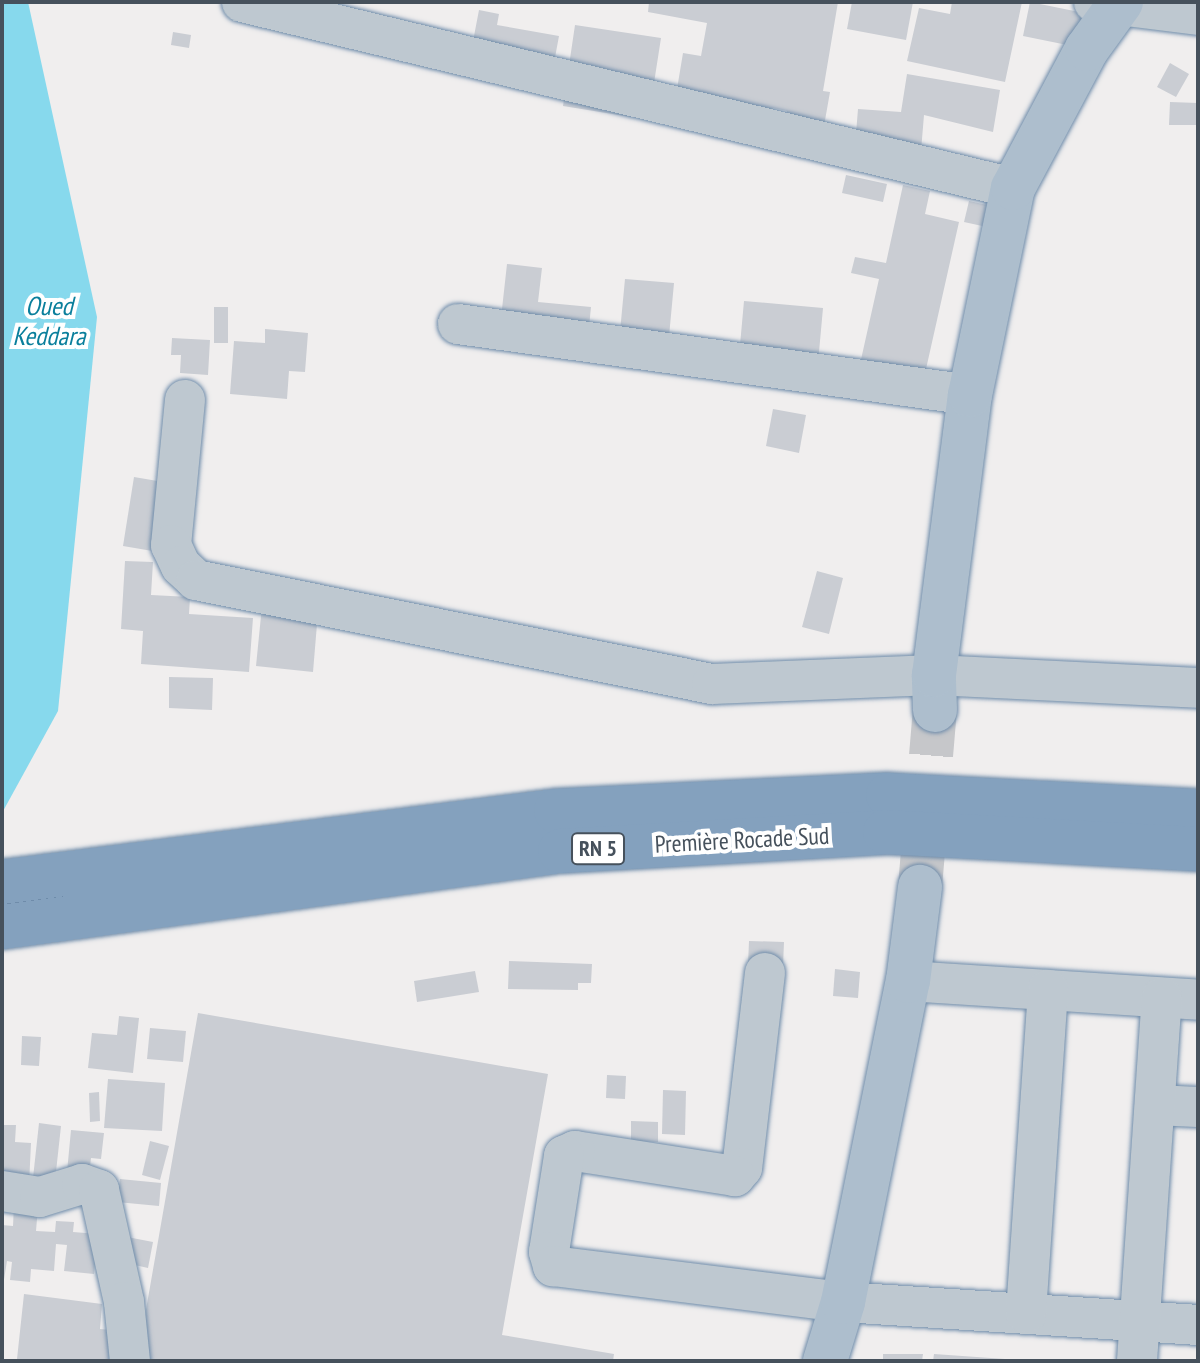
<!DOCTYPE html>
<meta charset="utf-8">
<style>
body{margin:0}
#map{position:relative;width:1200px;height:1363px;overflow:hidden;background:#f0eeee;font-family:"PT Sans Narrow",sans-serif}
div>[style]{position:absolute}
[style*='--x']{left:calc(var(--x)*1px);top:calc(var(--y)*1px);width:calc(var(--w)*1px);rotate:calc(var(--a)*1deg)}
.water>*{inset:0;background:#87d9ed}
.building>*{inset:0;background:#cacdd3}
.major-tunnel>*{height:44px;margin-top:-22px;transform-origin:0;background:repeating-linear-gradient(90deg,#c6c7ca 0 44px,transparent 0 66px)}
.roads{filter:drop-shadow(0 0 2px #6f8caa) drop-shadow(0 0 2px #6f8caa)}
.minor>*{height:40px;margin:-20px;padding:0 20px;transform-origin:20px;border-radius:20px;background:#bec8d0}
.major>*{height:44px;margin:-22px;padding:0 22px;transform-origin:22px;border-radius:22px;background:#adbecd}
.highway>*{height:44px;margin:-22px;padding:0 22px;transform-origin:22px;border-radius:22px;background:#84a1be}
span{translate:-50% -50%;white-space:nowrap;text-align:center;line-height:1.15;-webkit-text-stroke:8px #fff;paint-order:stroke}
.shield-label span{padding:2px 6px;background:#fff;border:2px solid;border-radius:6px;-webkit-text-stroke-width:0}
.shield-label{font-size:22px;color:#46515c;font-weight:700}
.street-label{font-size:24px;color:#46515c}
.water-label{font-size:26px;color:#0a7f9c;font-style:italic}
.frame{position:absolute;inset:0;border:4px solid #46515c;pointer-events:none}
</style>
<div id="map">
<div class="water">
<div style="clip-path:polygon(2px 2px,28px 2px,97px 317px,58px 711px,2px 813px)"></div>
</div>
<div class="building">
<div style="clip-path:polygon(649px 2px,838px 2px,823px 91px,830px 92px,821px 143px,783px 136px,787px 111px,773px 108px,769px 130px,673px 113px,683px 53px,701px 56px,707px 23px,648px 12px)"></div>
<div style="clip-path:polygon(852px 2px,913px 2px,906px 40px,847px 29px)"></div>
<div style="clip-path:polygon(952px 2px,1022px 2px,1005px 82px,907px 61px,919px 8px,950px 14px)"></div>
<div style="clip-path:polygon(1030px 2px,1089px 14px,1082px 48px,1023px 36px)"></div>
<div style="clip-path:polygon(479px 10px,499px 14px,497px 25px,559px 36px,551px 79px,469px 62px)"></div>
<div style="clip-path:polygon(575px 25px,661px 38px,654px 83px,637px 80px,631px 117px,563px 106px)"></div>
<div style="clip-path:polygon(173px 32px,191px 35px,189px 48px,171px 45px)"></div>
<div style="clip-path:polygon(1170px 63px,1189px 74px,1176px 97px,1157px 87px)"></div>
<div style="clip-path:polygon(907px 74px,1000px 90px,993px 132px,924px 115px,920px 163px,854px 158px,858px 109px,901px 112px)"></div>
<div style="clip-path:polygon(1170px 102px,1198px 103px,1198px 125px,1169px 125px)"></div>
<div style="clip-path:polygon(846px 175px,887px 184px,883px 202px,842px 193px)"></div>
<div style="clip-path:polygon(903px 185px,930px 191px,925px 214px,959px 222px,924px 378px,860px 364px,879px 279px,851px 273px,855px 257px,886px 263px)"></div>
<div style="clip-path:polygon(969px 201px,1001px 208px,996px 229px,964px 222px)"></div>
<div style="clip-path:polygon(507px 264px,542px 268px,538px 302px,591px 307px,588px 337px,500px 327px)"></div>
<div style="clip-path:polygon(625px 279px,674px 283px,668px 347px,619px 342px)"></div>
<div style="clip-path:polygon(744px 301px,823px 308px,818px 363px,739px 356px)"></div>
<div style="clip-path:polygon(214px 307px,228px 307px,228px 343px,214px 343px)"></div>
<div style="clip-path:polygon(265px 329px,308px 333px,305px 372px,289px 371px,287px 399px,230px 394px,234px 341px,265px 343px)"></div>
<div style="clip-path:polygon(172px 338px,210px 340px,208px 375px,180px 373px,181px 355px,171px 355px)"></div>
<div style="clip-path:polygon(773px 409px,806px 415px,799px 453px,766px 446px)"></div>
<div style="clip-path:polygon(134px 477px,181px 485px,170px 554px,123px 546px)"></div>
<div style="clip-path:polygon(125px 561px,153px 562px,151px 595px,190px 597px,189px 614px,253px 618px,249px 672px,141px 664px,143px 631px,121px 629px)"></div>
<div style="clip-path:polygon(817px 571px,843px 578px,829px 634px,802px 627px)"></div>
<div style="clip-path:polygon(262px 606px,318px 612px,313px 672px,256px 666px)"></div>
<div style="clip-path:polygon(169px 677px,213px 678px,212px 710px,169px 708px)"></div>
<div style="clip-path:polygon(749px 941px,784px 942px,783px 966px,748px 965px)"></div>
<div style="clip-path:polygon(509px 961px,592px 964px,591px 983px,578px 983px,578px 990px,508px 989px)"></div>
<div style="clip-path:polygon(835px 969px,860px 972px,858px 998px,833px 996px)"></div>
<div style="clip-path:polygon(475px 971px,479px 992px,417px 1002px,414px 981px)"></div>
<div style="clip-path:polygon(198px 1013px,548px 1074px,502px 1335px,614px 1354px,613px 1361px,137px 1361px)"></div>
<div style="clip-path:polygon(119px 1016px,139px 1018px,133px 1073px,88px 1068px,92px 1033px,117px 1035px)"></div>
<div style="clip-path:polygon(150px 1028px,186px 1031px,183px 1062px,147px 1059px)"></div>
<div style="clip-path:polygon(22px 1036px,41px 1037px,39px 1066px,21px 1065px)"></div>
<div style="clip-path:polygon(607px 1075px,626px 1076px,625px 1099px,606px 1098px)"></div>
<div style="clip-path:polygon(108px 1079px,165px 1083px,162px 1131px,104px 1128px)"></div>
<div style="clip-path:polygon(663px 1090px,686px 1091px,685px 1135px,662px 1134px)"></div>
<div style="clip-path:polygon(99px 1092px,100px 1121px,90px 1122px,89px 1093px)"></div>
<div style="clip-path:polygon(631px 1121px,658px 1122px,658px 1142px,631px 1141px)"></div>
<div style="clip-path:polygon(39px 1123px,61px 1126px,54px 1190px,32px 1187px)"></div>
<div style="clip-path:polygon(2px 1125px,16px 1125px,15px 1142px,31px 1143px,29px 1185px,2px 1183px)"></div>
<div style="clip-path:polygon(71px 1130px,104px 1133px,101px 1159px,91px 1158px,89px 1175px,67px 1172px)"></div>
<div style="clip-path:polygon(150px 1141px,169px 1146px,160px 1180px,142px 1175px)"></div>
<div style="clip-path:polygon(120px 1179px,161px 1183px,159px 1206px,117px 1202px)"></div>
<div style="clip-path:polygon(14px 1205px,38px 1207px,36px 1231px,55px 1232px,56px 1221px,74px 1222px,73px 1232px,98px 1234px,94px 1274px,64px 1271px,67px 1245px,56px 1244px,54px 1271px,31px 1269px,30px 1282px,10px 1280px,12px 1262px,7px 1261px,2px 1292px,2px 1225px,13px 1226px)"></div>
<div style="clip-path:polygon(122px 1236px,153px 1242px,148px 1268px,117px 1261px)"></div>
<div style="clip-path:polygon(24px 1294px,102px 1304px,100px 1329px,121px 1331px,117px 1361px,17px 1359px)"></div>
<div style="clip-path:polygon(883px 1354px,923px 1354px,922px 1361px,883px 1361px)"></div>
<div style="clip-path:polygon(934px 1354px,1005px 1359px,1005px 1361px,933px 1361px)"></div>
</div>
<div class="major-tunnel">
<div style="--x:920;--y:887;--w:178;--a:-85.2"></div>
</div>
<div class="roads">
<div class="minor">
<div style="--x:242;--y:2;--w:793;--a:13.56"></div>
<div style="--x:1094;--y:2;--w:105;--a:7.1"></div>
<div style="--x:458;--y:324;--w:517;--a:7.89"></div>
<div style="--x:185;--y:400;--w:146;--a:95.5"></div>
<div style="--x:171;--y:545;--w:23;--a:65"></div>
<div style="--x:181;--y:566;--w:21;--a:43"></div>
<div style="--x:196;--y:580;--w:526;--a:11.4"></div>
<div style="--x:712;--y:684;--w:222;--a:-2.3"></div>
<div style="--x:934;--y:675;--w:264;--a:2.8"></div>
<div style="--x:765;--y:973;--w:196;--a:96.7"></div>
<div style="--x:742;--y:1168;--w:11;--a:131"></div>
<div style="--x:735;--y:1176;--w:162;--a:-171.1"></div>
<div style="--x:575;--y:1151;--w:12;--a:156"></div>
<div style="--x:564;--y:1156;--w:97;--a:98.9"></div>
<div style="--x:549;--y:1252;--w:15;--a:74"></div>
<div style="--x:553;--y:1266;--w:292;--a:7.1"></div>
<div style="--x:843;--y:1302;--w:356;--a:3.7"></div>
<div style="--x:908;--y:981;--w:291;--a:3.7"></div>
<div style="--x:1155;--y:1105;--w:43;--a:2.7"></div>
<div style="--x:2;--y:1191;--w:38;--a:9"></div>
<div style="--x:40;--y:1197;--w:44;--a:-17.2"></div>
<div style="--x:82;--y:1184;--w:18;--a:19"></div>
<div style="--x:99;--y:1190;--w:115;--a:77.4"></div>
<div style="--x:124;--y:1302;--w:59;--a:84.2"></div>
<div style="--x:1026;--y:1313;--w:324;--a:-86.1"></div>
<div style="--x:1137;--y:1361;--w:364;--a:-86.1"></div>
</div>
<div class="major">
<div style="--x:935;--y:710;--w:35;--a:-92"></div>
<div style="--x:934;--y:675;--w:282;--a:-82.7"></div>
<div style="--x:970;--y:395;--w:211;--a:-78.3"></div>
<div style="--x:1013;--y:188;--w:157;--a:-62"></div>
<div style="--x:1087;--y:49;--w:58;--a:-54.1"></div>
<div style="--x:825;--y:1361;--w:62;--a:-73"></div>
<div style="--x:843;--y:1302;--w:328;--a:-78.6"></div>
<div style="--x:908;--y:981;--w:95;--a:-82.7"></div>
</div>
<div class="highway">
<div style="--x:2;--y:882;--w:559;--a:-7.3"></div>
<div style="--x:556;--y:811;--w:332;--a:-2.8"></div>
<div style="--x:888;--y:795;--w:310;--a:3"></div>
<div style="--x:2;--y:927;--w:563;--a:-7.76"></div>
<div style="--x:560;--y:851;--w:326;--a:-3.3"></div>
<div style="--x:885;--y:832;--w:313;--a:3.1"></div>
</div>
</div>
<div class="shield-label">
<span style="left:598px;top:849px">RN 5</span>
</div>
<div class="street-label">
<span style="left:742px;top:840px;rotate:-3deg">Première Rocade Sud</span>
</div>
<div class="water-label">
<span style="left:49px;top:321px">Oued<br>Keddara</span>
</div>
<div class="frame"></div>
</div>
